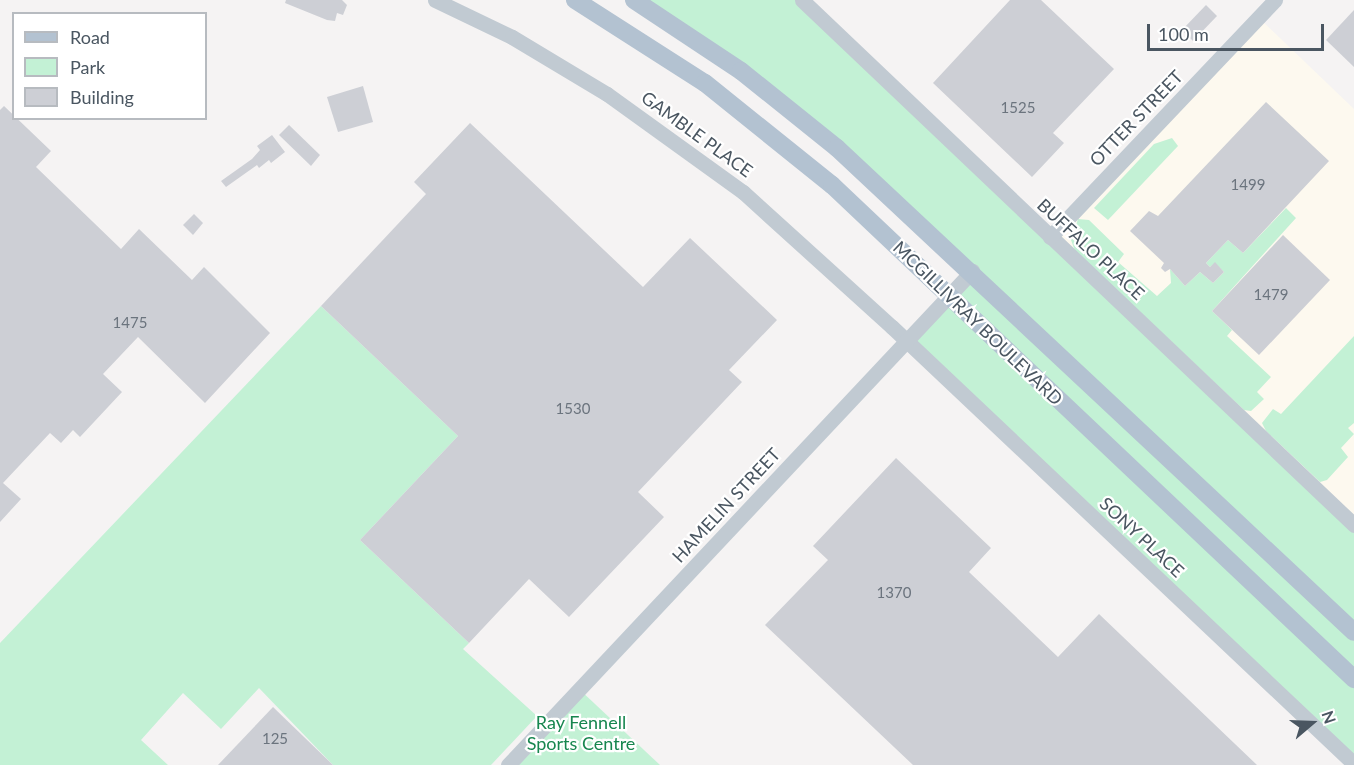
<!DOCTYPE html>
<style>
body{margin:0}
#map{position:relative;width:1354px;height:765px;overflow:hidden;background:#f5f3f3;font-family:Lato,sans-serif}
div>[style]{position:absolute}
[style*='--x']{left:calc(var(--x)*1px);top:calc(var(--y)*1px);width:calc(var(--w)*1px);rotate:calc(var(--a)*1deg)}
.commercial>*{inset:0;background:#fdf9ef}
.green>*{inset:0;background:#c3f1d5}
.building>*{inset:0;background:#cdcfd5}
.minor>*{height:15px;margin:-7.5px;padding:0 7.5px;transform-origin:7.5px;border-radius:7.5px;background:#c1cad2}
.major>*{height:18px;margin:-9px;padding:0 9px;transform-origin:9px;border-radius:9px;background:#b3c2d1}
span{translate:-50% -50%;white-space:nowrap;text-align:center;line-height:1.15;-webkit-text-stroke:4.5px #fff;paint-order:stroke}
.number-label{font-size:15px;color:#6b747e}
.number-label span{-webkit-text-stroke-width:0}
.street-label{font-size:18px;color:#4a5661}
.park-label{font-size:18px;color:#17864f}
.legend{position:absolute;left:12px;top:12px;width:195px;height:108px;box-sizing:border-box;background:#fff;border:2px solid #b7bbc0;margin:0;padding:8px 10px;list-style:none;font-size:18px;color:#4a5661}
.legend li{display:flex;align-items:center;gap:12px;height:30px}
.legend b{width:30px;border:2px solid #b7bbc0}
.north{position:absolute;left:1282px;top:693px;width:60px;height:60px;-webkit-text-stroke:4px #fff;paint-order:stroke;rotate:71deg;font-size:16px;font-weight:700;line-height:24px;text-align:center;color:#4a5661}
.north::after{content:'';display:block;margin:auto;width:21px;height:27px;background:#4a5661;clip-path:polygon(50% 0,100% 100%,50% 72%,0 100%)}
.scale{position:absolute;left:1147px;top:24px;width:177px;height:27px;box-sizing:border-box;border:3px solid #4a5661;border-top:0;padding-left:8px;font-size:18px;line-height:21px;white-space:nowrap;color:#4a5661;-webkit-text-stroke:4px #fff;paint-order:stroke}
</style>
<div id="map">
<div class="commercial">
<div style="clip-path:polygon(1258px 17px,1354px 109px,1354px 525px,1050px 237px)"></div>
</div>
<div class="green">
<div style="clip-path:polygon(634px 0,802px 0,1354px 525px,1354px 757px,906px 341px,972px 271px,876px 182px)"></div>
<div style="clip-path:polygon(1172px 138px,1178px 146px,1108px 220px,1094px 208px,1154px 144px)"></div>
<div style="clip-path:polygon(1286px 208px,1296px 218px,1212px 311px,1232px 330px,1227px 336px,1271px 377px,1257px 392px,1264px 399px,1251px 411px,1244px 410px,1075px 251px,1071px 240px,1078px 219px,1089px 220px,1124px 254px,1118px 262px,1157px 296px,1171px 283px,1170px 269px,1185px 286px,1200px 272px,1213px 283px,1224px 272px,1215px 263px,1210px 267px,1206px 263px,1228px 240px,1243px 253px)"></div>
<div style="clip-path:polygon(321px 306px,458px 436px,360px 540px,469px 643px,463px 649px,537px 716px,491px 765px,333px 765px,259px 688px,221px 729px,183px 693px,141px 740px,168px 765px,0 765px,0 643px)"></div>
<div style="clip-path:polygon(1354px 336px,1354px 423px,1348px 428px,1354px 434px,1341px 448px,1348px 457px,1327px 480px,1320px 482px,1266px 431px,1262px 423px,1273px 409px,1281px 414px)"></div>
<div style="clip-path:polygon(579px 689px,660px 765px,508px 765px)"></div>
</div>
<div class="building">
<div style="clip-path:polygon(286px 0,342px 0,347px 5px,343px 15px,337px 13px,335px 21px,327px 20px,285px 3px)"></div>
<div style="clip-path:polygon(1010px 0,1041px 0,1114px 69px,1053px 133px,1064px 143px,1032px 177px,933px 83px)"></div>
<div style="clip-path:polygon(1206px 5px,1217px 16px,1193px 41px,1182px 30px)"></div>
<div style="clip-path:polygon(1354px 10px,1354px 67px,1326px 40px)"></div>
<div style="clip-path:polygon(363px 86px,373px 122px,338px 132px,327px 97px)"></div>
<div style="clip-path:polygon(1266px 102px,1329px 161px,1243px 253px,1228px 240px,1206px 263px,1210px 267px,1215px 262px,1224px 272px,1213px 283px,1200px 272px,1185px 286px,1170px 269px,1165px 272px,1161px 268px,1164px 263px,1130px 231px,1149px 211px,1158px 216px)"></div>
<div style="clip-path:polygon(4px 106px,51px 151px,36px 167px,121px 249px,139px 229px,192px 280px,204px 267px,270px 333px,205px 403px,138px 337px,103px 374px,122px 392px,80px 437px,73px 430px,61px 443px,50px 433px,3px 483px,21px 499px,0 522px,0 110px)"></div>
<div style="clip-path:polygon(470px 123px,643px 287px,690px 238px,777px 320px,729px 370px,742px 382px,638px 492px,664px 517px,569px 617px,529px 579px,469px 643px,360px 540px,458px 436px,321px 306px,426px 194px,414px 182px)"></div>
<div style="clip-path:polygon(289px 125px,320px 155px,311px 166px,279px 135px)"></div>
<div style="clip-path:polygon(272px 135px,285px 152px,271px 163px,269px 160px,259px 168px,257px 165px,226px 187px,221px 181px,252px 159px,260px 150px,257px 146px)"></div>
<div style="clip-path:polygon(194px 214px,203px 223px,193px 235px,183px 225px)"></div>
<div style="clip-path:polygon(1283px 235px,1330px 280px,1259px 355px,1212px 311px)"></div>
<div style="clip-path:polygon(896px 458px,991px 548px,969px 572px,1058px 657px,1099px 614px,1257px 765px,913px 765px,765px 625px,828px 560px,813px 546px)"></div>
<div style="clip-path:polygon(273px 707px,333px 765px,218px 765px)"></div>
</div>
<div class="minor">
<div style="--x:435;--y:0;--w:85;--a:25.7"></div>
<div style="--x:512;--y:37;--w:111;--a:31"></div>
<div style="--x:607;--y:94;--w:168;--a:35.8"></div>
<div style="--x:743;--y:192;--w:201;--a:42.2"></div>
<div style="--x:892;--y:327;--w:632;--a:43.4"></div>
<div style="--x:802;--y:0;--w:762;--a:43.56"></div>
<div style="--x:1050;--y:237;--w:327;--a:-46.5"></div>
<div style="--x:508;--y:765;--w:678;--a:-46.79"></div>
</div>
<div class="major">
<div style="--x:575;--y:0;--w:154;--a:32.6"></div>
<div style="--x:705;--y:83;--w:163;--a:38.8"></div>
<div style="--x:832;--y:185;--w:719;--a:43.42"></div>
<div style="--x:634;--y:0;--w:128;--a:33.6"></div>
<div style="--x:741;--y:71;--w:123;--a:38.7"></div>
<div style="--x:837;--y:148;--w:708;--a:43.11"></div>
</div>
<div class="number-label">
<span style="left:1018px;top:108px">1525</span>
<span style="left:1248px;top:185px">1499</span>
<span style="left:1271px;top:295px">1479</span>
<span style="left:130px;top:323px">1475</span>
<span style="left:573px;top:409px">1530</span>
<span style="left:894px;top:593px">1370</span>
<span style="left:275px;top:739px">125</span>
</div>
<div class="street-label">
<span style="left:1136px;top:118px;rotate:-46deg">OTTER STREET</span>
<span style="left:697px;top:134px;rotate:36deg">GAMBLE PLACE</span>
<span style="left:1091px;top:249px;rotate:43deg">BUFFALO PLACE</span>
<span style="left:978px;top:323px;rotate:44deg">MCGILLIVRAY BOULEVARD</span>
<span style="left:726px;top:505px;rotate:-47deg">HAMELIN STREET</span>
<span style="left:1142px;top:537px;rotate:43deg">SONY PLACE</span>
</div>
<div class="park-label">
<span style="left:581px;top:733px">Ray Fennell<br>Sports Centre</span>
</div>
<ul class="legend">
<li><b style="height:8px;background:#b3c2d1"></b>Road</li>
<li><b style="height:16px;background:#c3f1d5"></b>Park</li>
<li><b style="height:16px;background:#cdcfd5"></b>Building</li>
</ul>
<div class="north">N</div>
<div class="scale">100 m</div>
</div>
